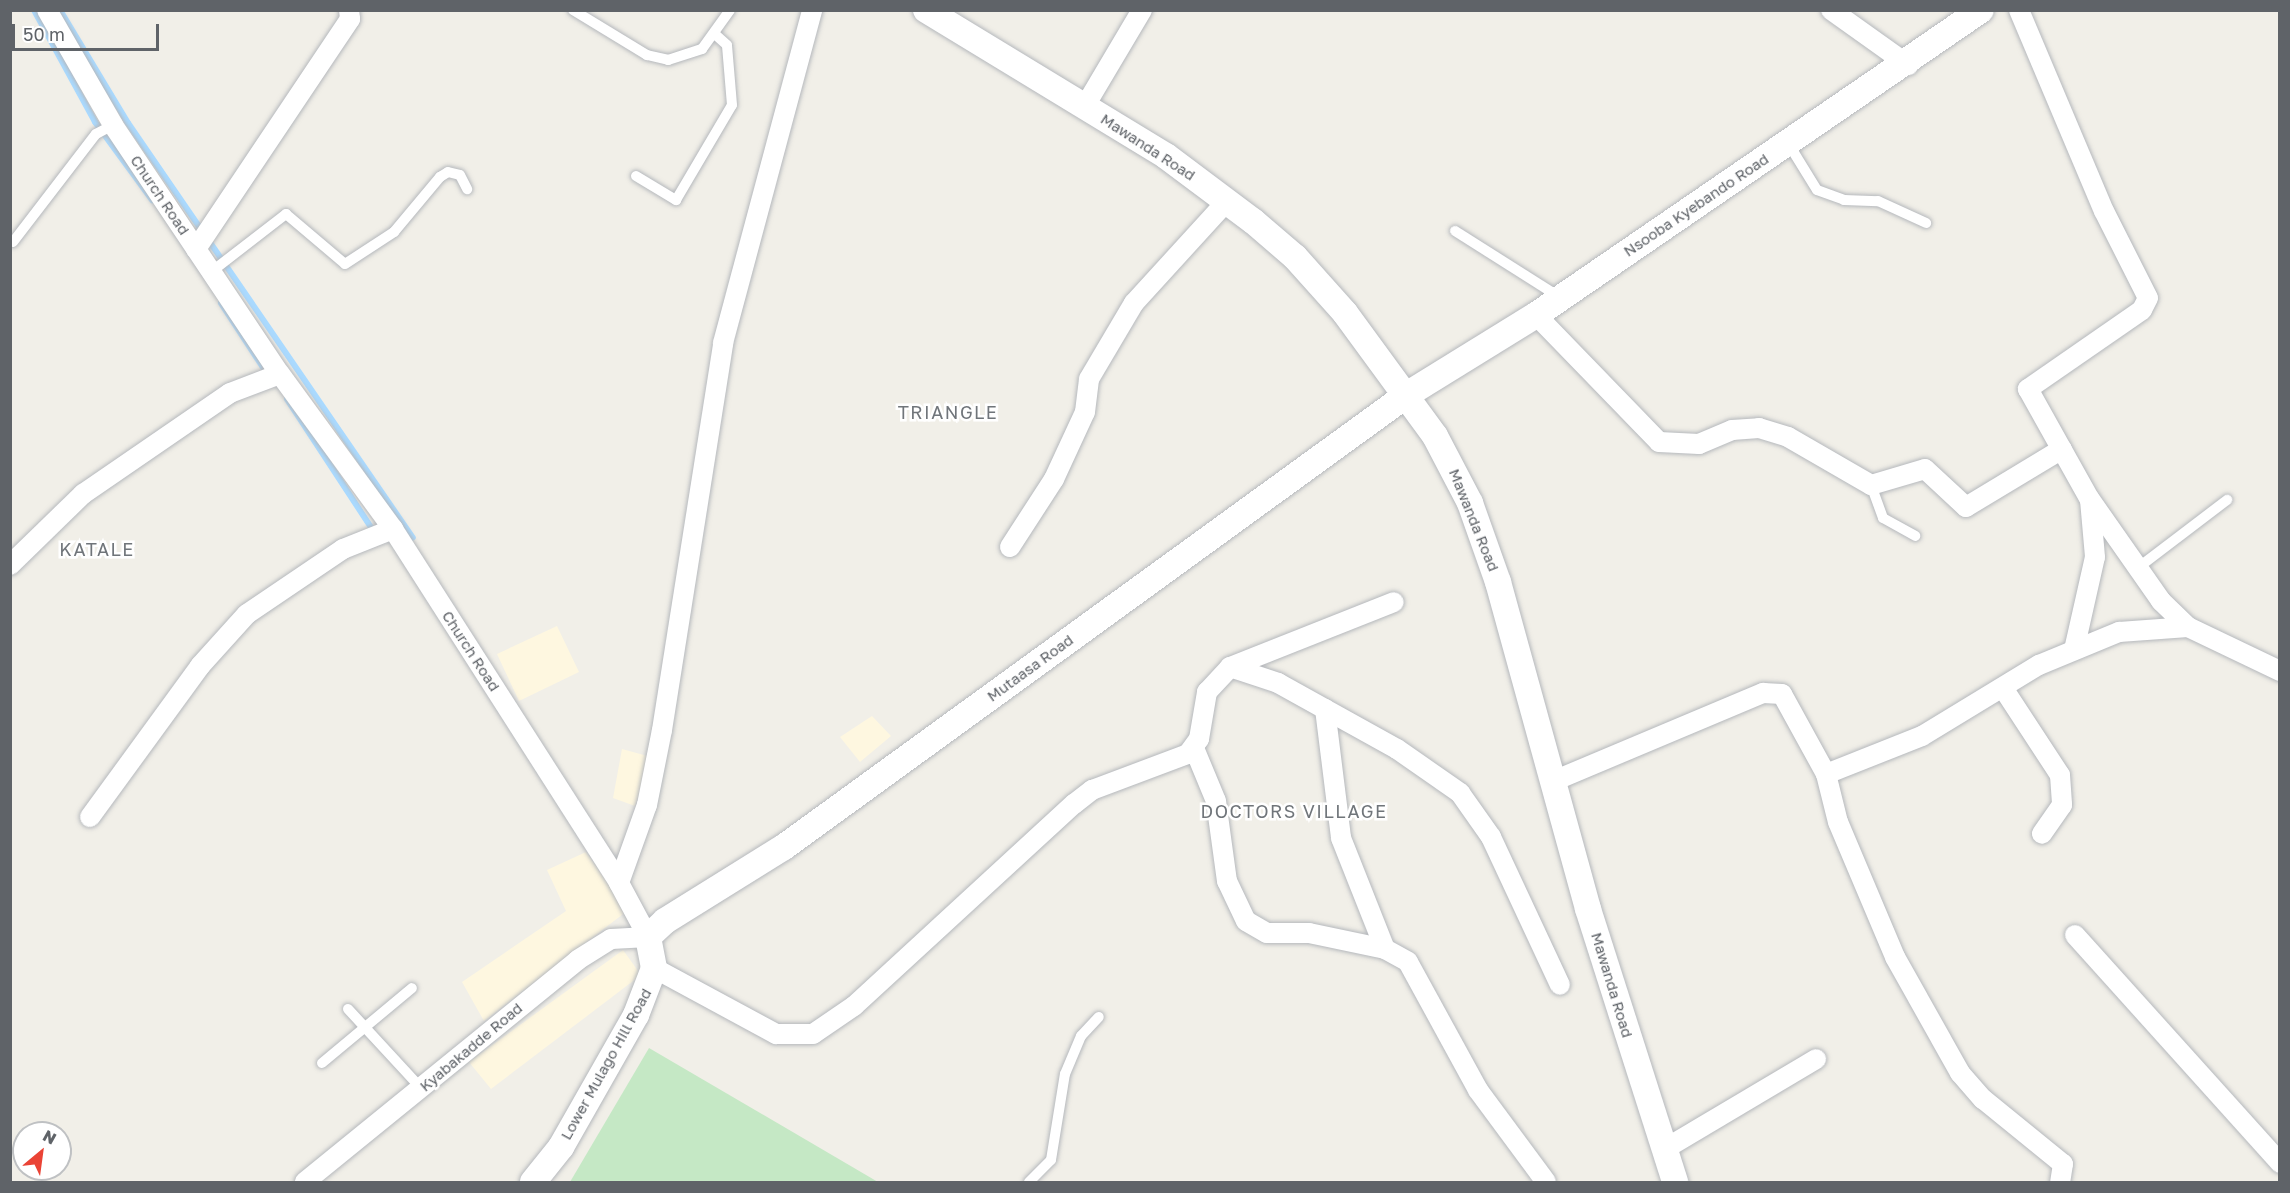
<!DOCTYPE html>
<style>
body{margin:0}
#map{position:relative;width:2290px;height:1193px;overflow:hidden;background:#f1efe8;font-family:"Golos Text",sans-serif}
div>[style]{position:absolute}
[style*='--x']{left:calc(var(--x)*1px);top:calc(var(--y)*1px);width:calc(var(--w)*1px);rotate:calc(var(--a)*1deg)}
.commercial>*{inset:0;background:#fef7e0}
.green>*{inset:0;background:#c5e8c5}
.stream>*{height:6px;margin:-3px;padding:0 3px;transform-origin:3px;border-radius:3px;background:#aadaff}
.roads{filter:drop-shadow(0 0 2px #b5b8bc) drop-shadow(0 0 2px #b5b8bc)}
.service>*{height:10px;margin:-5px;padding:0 5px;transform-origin:5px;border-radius:5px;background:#fff}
.minor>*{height:20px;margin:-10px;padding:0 10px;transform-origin:10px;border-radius:10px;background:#fff}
.tertiary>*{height:26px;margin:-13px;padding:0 13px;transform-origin:13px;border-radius:13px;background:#fff}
span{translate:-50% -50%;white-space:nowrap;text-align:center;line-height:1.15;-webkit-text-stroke:5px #fff;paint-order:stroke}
.street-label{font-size:15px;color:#5f6368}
.quarter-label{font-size:18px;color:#70757a;letter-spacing:1.5px}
.frame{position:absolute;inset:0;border:12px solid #5f6368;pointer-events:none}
.north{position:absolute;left:12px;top:1121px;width:60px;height:60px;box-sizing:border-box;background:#fff;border:2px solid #bfc1c3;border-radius:50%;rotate:29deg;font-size:16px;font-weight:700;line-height:24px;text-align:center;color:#5f6368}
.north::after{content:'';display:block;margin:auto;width:21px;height:27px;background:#ea4335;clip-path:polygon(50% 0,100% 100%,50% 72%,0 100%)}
.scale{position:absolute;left:12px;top:24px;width:147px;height:27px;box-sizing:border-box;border:3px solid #5f6368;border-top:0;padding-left:8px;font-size:18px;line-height:21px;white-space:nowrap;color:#5f6368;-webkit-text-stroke:4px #fff;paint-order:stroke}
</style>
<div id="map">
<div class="commercial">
<div style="clip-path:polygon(557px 626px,579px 672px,519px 701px,497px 654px)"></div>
<div style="clip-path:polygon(872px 716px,891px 736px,860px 762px,840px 737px)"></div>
<div style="clip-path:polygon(622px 749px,651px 757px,635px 806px,613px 798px)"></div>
<div style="clip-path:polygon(586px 852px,627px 911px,484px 1021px,462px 982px,566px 911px,547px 870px)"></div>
<div style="clip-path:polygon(623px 950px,641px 975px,491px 1089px,469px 1062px)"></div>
</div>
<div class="green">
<div style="clip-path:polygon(649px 1048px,878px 1182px,570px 1182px)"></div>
</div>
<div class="stream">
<div style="--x:34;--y:10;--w:128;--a:61.4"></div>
<div style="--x:95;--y:122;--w:97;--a:53.8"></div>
<div style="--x:60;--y:10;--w:132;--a:59"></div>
<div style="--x:128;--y:123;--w:503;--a:55.52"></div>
<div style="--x:221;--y:303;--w:86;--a:56.9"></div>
<div style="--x:287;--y:399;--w:155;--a:56.8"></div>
</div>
<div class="roads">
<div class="service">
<div style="--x:573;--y:10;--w:87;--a:31.3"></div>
<div style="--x:647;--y:55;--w:22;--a:13"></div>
<div style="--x:668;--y:60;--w:36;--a:-18"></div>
<div style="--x:702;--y:49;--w:48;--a:-54.3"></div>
<div style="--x:1788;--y:143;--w:55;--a:58.3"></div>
<div style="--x:1817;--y:190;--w:29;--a:20"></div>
<div style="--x:1844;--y:200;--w:34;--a:2"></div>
<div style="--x:1878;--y:201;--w:53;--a:24.6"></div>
<div style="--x:636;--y:176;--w:47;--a:31"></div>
<div style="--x:676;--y:200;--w:110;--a:-59.5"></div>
<div style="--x:732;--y:105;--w:60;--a:-94.8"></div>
<div style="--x:727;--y:45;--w:15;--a:-138"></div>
<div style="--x:1455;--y:231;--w:125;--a:32.3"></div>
<div style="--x:13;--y:242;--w:136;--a:-52.5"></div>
<div style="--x:96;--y:134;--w:19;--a:-28"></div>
<div style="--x:211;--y:272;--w:95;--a:-37.7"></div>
<div style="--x:286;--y:214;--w:77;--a:40.3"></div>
<div style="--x:345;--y:264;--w:59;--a:-33.1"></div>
<div style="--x:394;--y:232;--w:72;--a:-50.1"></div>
<div style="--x:440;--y:177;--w:9;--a:-32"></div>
<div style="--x:448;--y:172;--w:12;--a:14"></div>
<div style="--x:460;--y:175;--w:16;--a:63"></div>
<div style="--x:1871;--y:485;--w:35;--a:70"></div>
<div style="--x:1883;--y:518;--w:37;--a:29"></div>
<div style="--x:2139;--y:567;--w:111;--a:-37.3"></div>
<div style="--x:348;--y:1009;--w:108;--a:47.3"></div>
<div style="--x:322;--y:1063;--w:117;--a:-39.8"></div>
<div style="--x:1029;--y:1182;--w:31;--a:-45"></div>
<div style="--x:1051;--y:1160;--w:87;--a:-80.8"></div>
<div style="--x:1065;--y:1074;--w:41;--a:-67.2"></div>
<div style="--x:1081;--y:1036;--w:26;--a:-47"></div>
</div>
<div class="minor">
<div style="--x:47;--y:10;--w:133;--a:60.1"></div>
<div style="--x:113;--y:125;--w:300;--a:56.2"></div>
<div style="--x:280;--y:374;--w:192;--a:53.9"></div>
<div style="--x:393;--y:529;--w:420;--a:57.4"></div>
<div style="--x:619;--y:883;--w:61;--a:61.8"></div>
<div style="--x:648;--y:937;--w:37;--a:177"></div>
<div style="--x:611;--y:939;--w:39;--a:148"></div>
<div style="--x:578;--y:960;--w:352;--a:140.9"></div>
<div style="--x:1831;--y:10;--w:95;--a:35.5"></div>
<div style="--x:2019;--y:10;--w:218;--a:67.1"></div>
<div style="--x:2104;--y:211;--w:97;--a:63.2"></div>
<div style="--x:2148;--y:298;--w:13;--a:117"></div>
<div style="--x:2142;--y:310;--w:139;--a:145.3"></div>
<div style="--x:2028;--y:389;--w:125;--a:60.8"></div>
<div style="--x:2089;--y:498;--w:126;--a:55"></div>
<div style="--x:2161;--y:601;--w:37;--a:44"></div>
<div style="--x:1085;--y:106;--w:112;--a:-59.3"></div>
<div style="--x:196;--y:249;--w:277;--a:-56.2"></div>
<div style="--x:350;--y:19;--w:9;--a:-96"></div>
<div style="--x:1536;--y:315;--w:177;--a:45.9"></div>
<div style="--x:1659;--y:442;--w:40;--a:2.9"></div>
<div style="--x:1699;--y:444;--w:36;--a:-23"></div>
<div style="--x:1732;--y:430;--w:27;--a:-4"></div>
<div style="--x:1759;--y:428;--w:30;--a:17"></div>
<div style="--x:1788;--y:437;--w:96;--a:30"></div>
<div style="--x:1871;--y:485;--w:56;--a:-16.5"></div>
<div style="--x:1925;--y:469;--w:56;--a:42.8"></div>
<div style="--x:1966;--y:507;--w:112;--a:-31.1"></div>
<div style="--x:1010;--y:547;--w:81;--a:-57.1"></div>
<div style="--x:1054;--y:479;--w:74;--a:-65.2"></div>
<div style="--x:1085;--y:412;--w:33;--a:-83"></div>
<div style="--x:1089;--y:379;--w:88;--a:-59.4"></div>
<div style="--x:1134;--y:303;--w:138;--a:-47.6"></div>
<div style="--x:10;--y:565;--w:102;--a:-44.2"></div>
<div style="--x:83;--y:494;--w:178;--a:-34.5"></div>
<div style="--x:230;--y:393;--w:53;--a:-20.8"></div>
<div style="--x:2074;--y:650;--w:95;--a:-77.3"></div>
<div style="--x:2095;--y:557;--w:57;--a:-95"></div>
<div style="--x:1230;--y:667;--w:51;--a:18.4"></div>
<div style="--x:1278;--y:683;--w:136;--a:29"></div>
<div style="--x:1397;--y:749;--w:77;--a:34.9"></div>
<div style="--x:1460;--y:793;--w:54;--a:54.8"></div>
<div style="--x:1491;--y:837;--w:163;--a:65"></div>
<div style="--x:2003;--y:688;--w:104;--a:56.8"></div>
<div style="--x:2060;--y:775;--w:30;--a:86"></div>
<div style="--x:2062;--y:805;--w:35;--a:125"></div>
<div style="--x:1325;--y:709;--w:130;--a:82.9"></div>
<div style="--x:1341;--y:838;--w:119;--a:68.4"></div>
<div style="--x:1194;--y:748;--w:57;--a:67.5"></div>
<div style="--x:1216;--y:801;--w:81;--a:82.2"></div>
<div style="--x:1227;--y:881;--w:44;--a:64.6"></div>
<div style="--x:1246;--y:921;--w:24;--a:30"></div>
<div style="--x:1267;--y:933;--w:42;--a:0"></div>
<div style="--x:1309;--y:933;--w:78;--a:11.9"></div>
<div style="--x:1385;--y:949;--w:26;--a:29"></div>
<div style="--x:1408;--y:962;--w:146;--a:61.3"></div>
<div style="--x:1478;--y:1090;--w:114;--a:53.5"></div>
<div style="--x:1826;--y:774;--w:103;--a:-21.6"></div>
<div style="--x:1922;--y:736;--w:137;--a:-31.3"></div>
<div style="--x:2039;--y:665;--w:87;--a:-22.4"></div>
<div style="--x:2119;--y:632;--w:69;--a:-4.1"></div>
<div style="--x:2188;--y:627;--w:102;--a:25.6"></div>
<div style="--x:1556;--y:780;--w:225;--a:-22.8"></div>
<div style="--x:1763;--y:693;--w:19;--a:3"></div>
<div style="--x:1782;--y:694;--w:91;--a:61.2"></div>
<div style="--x:1826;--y:774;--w:49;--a:76"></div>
<div style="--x:1838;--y:822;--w:147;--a:67.1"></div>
<div style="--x:1895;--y:957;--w:133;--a:60.7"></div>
<div style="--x:1960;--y:1073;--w:35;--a:49"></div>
<div style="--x:1983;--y:1099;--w:103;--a:39.1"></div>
<div style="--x:2063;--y:1164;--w:18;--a:99"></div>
<div style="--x:90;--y:817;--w:187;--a:-53.9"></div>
<div style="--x:200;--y:666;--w:70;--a:-47.9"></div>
<div style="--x:247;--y:614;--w:116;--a:-34.1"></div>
<div style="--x:343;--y:549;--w:54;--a:-21.8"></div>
<div style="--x:619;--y:883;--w:83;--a:-70.3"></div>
<div style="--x:647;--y:805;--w:76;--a:-78.7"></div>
<div style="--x:662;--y:730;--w:392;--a:-81"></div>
<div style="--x:723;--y:343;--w:345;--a:-75"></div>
<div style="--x:2075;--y:935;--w:307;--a:48"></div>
<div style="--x:654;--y:968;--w:139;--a:28.4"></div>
<div style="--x:776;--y:1034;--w:37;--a:0"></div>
<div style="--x:813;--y:1034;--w:50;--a:-34.3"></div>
<div style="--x:854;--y:1006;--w:299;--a:-42.6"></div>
<div style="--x:1074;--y:804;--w:23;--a:-38"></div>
<div style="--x:1092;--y:790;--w:103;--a:-20.6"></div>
<div style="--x:1188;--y:754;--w:19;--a:-54"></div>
<div style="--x:1199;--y:739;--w:48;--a:-80.3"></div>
<div style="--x:1207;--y:692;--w:34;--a:-47"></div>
<div style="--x:1230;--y:667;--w:176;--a:-21.6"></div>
<div style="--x:1663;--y:1150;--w:178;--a:-30.7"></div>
</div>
<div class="tertiary">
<div style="--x:926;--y:10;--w:281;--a:31.3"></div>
<div style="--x:1166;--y:156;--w:109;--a:36.8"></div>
<div style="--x:1253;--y:221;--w:55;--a:40.6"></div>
<div style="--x:1295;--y:257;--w:75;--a:48.2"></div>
<div style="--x:1345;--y:313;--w:152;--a:53.8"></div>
<div style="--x:1435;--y:436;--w:76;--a:62.4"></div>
<div style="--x:1470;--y:503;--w:84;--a:70.5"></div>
<div style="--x:1498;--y:582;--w:339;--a:74.6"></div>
<div style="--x:1588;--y:909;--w:287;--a:72.3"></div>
<div style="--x:533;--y:1182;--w:45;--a:-51.3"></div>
<div style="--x:561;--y:1147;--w:152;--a:-60.4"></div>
<div style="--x:636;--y:1015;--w:50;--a:-69"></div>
<div style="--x:654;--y:968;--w:32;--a:-101"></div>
<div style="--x:648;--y:937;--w:23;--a:-43"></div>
<div style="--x:665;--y:921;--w:140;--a:-31.9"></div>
<div style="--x:784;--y:847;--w:771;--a:-35.98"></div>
<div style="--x:1408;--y:394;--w:150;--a:-31.7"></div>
<div style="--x:1536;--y:315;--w:539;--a:-34.43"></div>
</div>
</div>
<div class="street-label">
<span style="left:1148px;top:147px;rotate:33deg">Mawanda Road</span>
<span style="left:160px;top:195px;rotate:56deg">Church Road</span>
<span style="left:1696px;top:205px;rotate:-34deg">Nsooba Kyebando Road</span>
<span style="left:1474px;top:520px;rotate:68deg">Mawanda Road</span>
<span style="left:471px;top:651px;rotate:57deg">Church Road</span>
<span style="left:1030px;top:668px;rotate:-36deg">Mutaasa Road</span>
<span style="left:1612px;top:985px;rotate:73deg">Mawanda Road</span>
<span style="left:471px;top:1047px;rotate:-40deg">Kyabakadde Road</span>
<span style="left:606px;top:1064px;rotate:-61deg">Lower Mulago Hill Road</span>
</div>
<div class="quarter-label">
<span style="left:948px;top:412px">TRIANGLE</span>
<span style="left:97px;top:549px">KATALE</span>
<span style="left:1294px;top:811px">DOCTORS VILLAGE</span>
</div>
<div class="frame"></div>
<div class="north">N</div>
<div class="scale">50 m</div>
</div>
